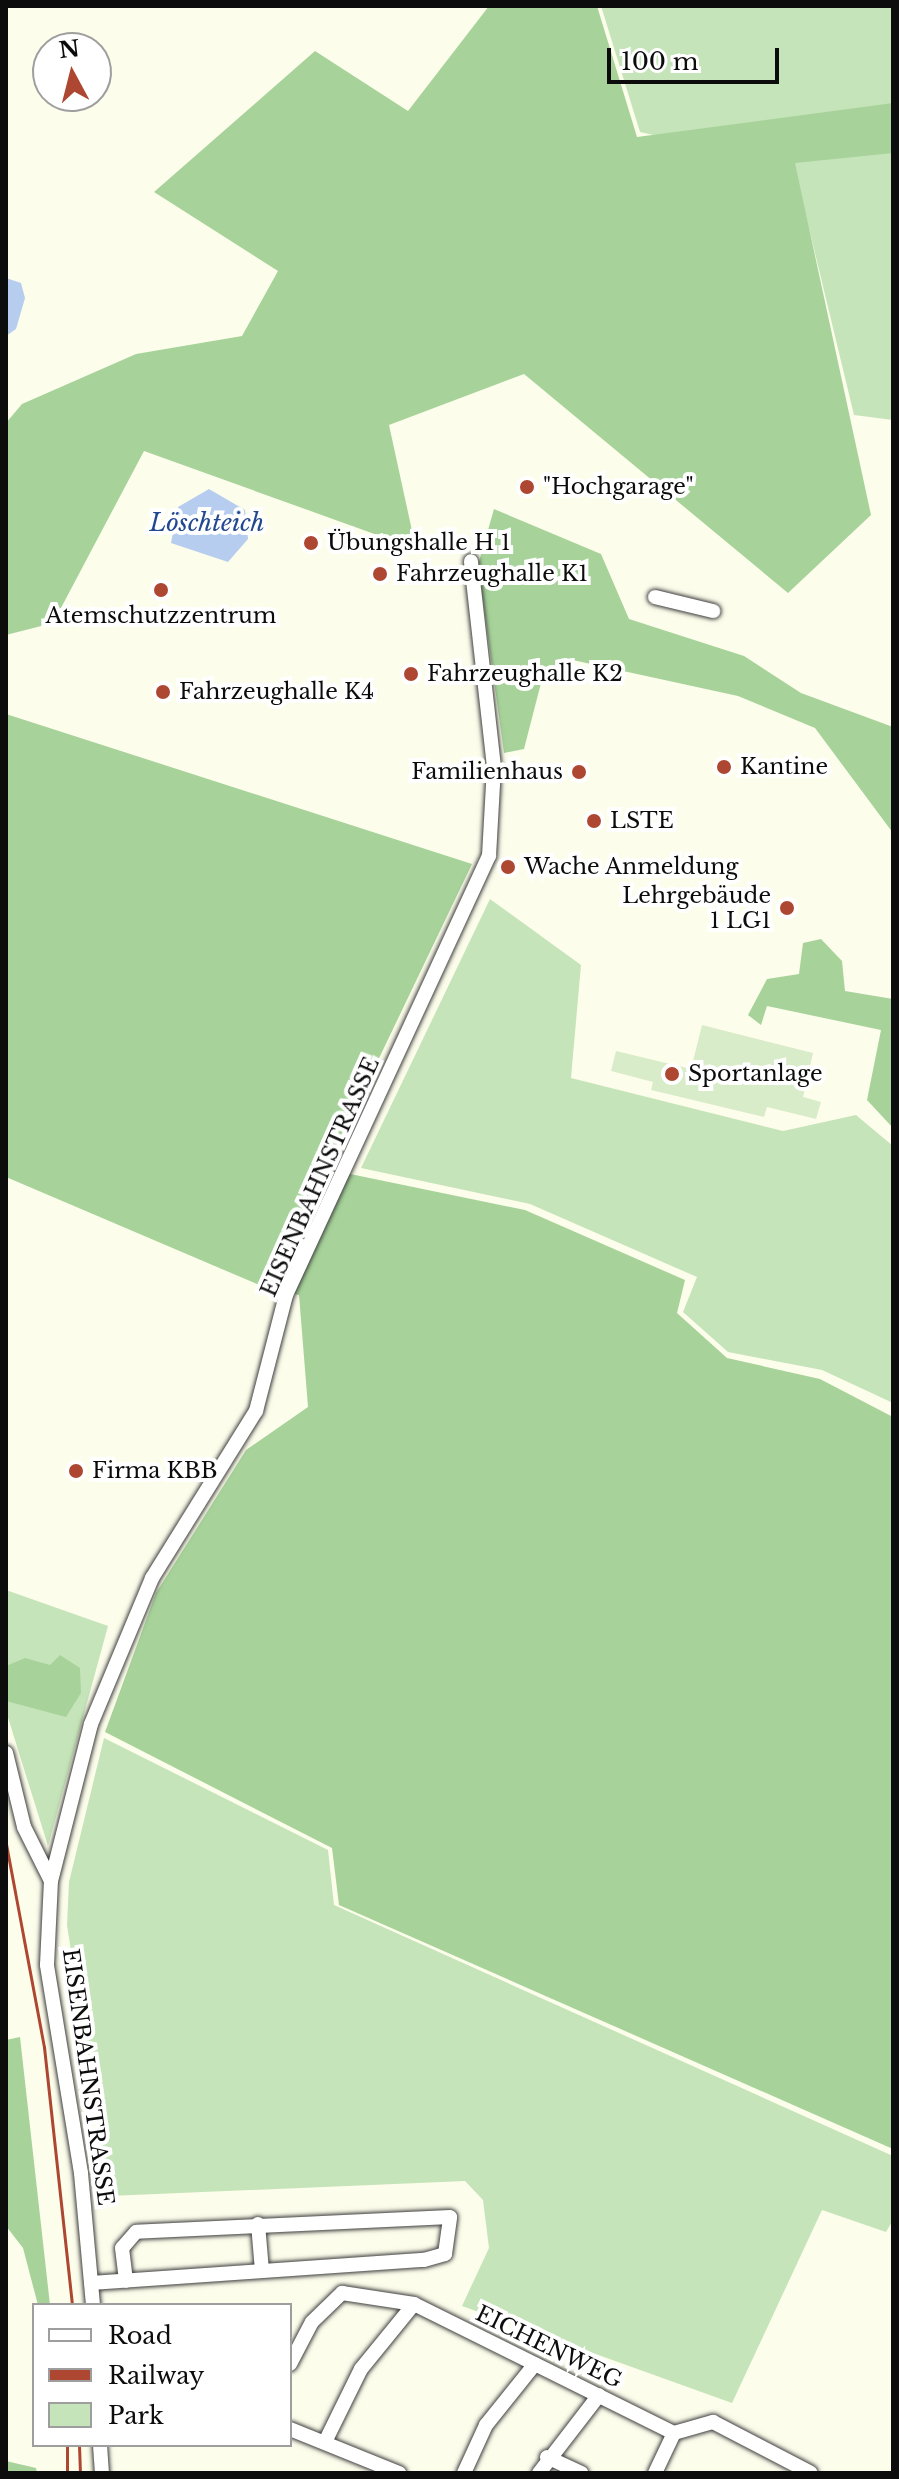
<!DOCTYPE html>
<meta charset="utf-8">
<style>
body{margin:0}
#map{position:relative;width:899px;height:2479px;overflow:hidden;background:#fdfdec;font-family:"Libre Baskerville",serif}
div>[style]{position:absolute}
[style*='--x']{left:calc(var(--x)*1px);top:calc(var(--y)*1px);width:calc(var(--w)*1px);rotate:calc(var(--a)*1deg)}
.green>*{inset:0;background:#c6e4b9}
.forest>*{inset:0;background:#a7d39a}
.pitch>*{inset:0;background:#d9ecca}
.water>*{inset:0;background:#b6cdef}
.roads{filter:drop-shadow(0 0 2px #3f3f3f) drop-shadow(0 0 2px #3f3f3f)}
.minor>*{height:14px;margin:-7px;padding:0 7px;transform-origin:7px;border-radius:7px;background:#fff}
.rail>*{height:3px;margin:-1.5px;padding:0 1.5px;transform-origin:1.5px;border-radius:1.5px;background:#ad4732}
.dots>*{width:22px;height:22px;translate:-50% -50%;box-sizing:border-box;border:4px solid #fff;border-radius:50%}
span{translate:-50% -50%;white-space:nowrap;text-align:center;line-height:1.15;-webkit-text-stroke:8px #fff;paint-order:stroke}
.poi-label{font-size:22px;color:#0c0c0c}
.left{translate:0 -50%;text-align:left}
.right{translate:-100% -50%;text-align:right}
.street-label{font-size:22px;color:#0c0c0c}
.water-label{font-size:24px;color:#224890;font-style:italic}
.frame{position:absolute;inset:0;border:8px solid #0c0c0c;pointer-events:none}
.legend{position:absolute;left:32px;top:2303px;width:260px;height:144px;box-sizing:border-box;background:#fff;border:2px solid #9e9e9e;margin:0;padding:10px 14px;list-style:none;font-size:24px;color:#0c0c0c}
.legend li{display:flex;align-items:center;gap:16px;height:40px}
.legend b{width:40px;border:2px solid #9e9e9e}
.north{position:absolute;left:32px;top:32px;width:80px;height:80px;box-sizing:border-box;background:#fff;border:2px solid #9e9e9e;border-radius:50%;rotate:353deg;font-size:22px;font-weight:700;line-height:32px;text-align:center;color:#0c0c0c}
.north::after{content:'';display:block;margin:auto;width:28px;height:36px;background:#ad4732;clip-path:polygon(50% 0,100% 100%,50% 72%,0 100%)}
.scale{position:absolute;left:607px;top:48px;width:172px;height:36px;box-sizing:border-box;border:4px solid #0c0c0c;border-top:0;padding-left:10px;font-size:24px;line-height:28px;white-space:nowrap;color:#0c0c0c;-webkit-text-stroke:6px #fff;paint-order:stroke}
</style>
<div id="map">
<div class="green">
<div style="clip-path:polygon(601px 6px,893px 6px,893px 420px,854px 415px,794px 166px,640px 132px)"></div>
<div style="clip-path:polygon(490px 899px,581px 965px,571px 1078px,783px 1131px,856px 1115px,893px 1146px,893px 1403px,822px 1370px,728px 1352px,683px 1312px,697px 1277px,530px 1204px,361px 1168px)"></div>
<div style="clip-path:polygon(6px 1590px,108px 1626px,48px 1846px,6px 1711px)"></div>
<div style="clip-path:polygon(104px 1738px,328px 1850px,334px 1905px,893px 2156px,893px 2220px,886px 2232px,822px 2210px,732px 2403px,462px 2306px,489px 2248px,483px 2200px,465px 2181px,109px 2196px,67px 1925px,69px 1882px)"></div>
</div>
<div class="forest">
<div style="clip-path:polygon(489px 6px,597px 6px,637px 137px,893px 103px,893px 153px,795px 163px,871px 515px,788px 593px,524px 374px,389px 425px,416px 549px,144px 451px,53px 623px,6px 635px,6px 423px,22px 404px,136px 354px,242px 336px,278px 271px,154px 192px,315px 51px,408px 111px)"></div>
<div style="clip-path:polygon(494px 509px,601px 554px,629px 619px,744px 656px,801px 693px,893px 727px,893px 833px,815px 728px,738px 696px,568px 659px,541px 683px,524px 749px,504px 753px,478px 565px)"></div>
<div style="clip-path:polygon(6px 714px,472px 864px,326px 1169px,525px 1210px,685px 1280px,677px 1313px,727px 1358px,820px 1379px,893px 1417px,893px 2149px,339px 1905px,332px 1848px,105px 1732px,156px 1593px,246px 1450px,308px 1407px,299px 1295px,271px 1290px,6px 1177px)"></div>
<div style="clip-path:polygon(821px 939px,842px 961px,845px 991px,893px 999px,893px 1128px,867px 1100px,881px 1030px,767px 1006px,761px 1025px,748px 1015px,767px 979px,799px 974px,803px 943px)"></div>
<div style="clip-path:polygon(60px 1655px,80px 1668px,81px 1693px,66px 1717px,6px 1701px,6px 1666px,25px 1658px,50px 1665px)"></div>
<div style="clip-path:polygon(20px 2037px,50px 2305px,38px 2305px,23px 2248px,6px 2226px,6px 2040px)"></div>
<div style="clip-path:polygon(6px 2461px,36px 2468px,37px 2473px,6px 2473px)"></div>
</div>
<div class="pitch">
<div style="clip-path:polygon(702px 1025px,813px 1053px,803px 1097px,821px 1102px,816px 1119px,767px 1107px,764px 1117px,651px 1090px,653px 1082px,611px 1071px,616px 1051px,691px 1069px)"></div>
</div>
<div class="water">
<div style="clip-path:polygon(6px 278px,21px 283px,25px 298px,16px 329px,6px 336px)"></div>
<div style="clip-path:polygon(209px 489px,245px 510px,248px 539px,228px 562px,171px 543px,178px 507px)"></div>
</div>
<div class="roads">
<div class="minor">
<div style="--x:655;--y:597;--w:60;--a:13.6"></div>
<div style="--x:6;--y:1753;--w:76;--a:76.3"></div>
<div style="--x:24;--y:1827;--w:60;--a:63.4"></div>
<div style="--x:258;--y:2224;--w:47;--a:85.1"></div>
<div style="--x:91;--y:2283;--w:334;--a:-4"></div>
<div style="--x:424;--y:2260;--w:22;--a:-16"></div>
<div style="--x:445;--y:2254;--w:37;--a:-82"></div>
<div style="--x:450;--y:2217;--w:314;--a:177.3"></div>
<div style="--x:136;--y:2232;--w:21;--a:131"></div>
<div style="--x:122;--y:2248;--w:33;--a:83"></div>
<div style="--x:93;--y:2305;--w:133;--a:-95.2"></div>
<div style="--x:81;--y:2173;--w:211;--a:-99.3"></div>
<div style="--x:47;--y:1965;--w:84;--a:-87.3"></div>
<div style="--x:51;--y:1881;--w:162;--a:-75.7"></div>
<div style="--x:91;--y:1724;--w:158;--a:-67.3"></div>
<div style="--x:152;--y:1578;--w:197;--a:-58.1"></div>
<div style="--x:256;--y:1411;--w:120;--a:-75.5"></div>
<div style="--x:286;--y:1295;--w:484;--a:-65.2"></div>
<div style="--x:489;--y:856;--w:89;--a:-86.8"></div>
<div style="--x:494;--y:767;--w:207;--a:-96.4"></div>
<div style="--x:290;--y:2364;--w:47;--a:-62.4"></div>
<div style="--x:312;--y:2322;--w:42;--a:-44"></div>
<div style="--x:342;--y:2293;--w:73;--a:8.7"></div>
<div style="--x:414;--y:2304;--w:290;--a:26.4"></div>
<div style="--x:290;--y:2429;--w:118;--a:22"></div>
<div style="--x:674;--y:2433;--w:41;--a:-15.8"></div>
<div style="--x:713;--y:2422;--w:110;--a:27.5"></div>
<div style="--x:326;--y:2440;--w:79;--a:-63.8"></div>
<div style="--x:361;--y:2369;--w:84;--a:-50.8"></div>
<div style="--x:100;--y:2445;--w:28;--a:86"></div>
<div style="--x:547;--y:2457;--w:38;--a:25"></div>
<div style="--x:464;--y:2473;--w:53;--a:-65.4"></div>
<div style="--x:486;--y:2425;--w:78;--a:-51.2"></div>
<div style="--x:539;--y:2473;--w:98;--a:-52.4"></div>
<div style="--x:655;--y:2473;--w:44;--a:-64.6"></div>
</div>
</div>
<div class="rail">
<div style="--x:6;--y:1844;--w:207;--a:79.4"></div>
<div style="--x:44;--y:2047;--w:260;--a:83.8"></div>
<div style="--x:79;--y:2445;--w:28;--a:88"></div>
<div style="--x:67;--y:2473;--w:28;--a:-90"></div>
</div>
<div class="dots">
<div style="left:527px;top:487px;background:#ad4732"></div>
<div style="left:311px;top:543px;background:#ad4732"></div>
<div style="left:380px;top:574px;background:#ad4732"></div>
<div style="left:161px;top:590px;background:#ad4732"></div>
<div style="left:411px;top:674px;background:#ad4732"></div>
<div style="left:163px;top:692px;background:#ad4732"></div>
<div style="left:724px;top:767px;background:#ad4732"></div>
<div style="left:579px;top:772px;background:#ad4732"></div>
<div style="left:594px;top:821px;background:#ad4732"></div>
<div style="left:508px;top:867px;background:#ad4732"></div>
<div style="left:787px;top:908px;background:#ad4732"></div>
<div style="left:672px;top:1074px;background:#ad4732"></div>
<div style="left:76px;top:1471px;background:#ad4732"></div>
</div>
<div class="poi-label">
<span class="left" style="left:543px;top:487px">"Hochgarage"</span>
<span class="left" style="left:327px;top:543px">Übungshalle H 1</span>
<span class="left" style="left:396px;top:574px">Fahrzeughalle K1</span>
<span style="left:161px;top:616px">Atemschutzzentrum</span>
<span class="left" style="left:427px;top:674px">Fahrzeughalle K2</span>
<span class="left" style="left:179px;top:692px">Fahrzeughalle K4</span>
<span class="left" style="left:740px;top:767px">Kantine</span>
<span class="right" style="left:563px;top:772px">Familienhaus</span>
<span class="left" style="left:610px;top:821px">LSTE</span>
<span class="left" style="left:524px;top:867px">Wache Anmeldung</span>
<span class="right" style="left:771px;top:908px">Lehrgebäude<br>1 LG1</span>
<span class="left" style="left:688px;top:1074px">Sportanlage</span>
<span class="left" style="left:92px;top:1471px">Firma KBB</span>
</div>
<div class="street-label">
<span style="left:320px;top:1177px;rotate:-66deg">EISENBAHNSTRASSE</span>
<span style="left:88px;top:2077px;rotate:82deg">EISENBAHNSTRASSE</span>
<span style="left:549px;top:2347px;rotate:26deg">EICHENWEG</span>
</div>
<div class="water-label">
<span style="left:207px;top:523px">Löschteich</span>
</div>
<div class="frame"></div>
<ul class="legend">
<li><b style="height:10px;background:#fff"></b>Road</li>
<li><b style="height:10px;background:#ad4732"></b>Railway</li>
<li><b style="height:22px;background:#c6e4b9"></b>Park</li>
</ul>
<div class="north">N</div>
<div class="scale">100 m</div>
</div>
